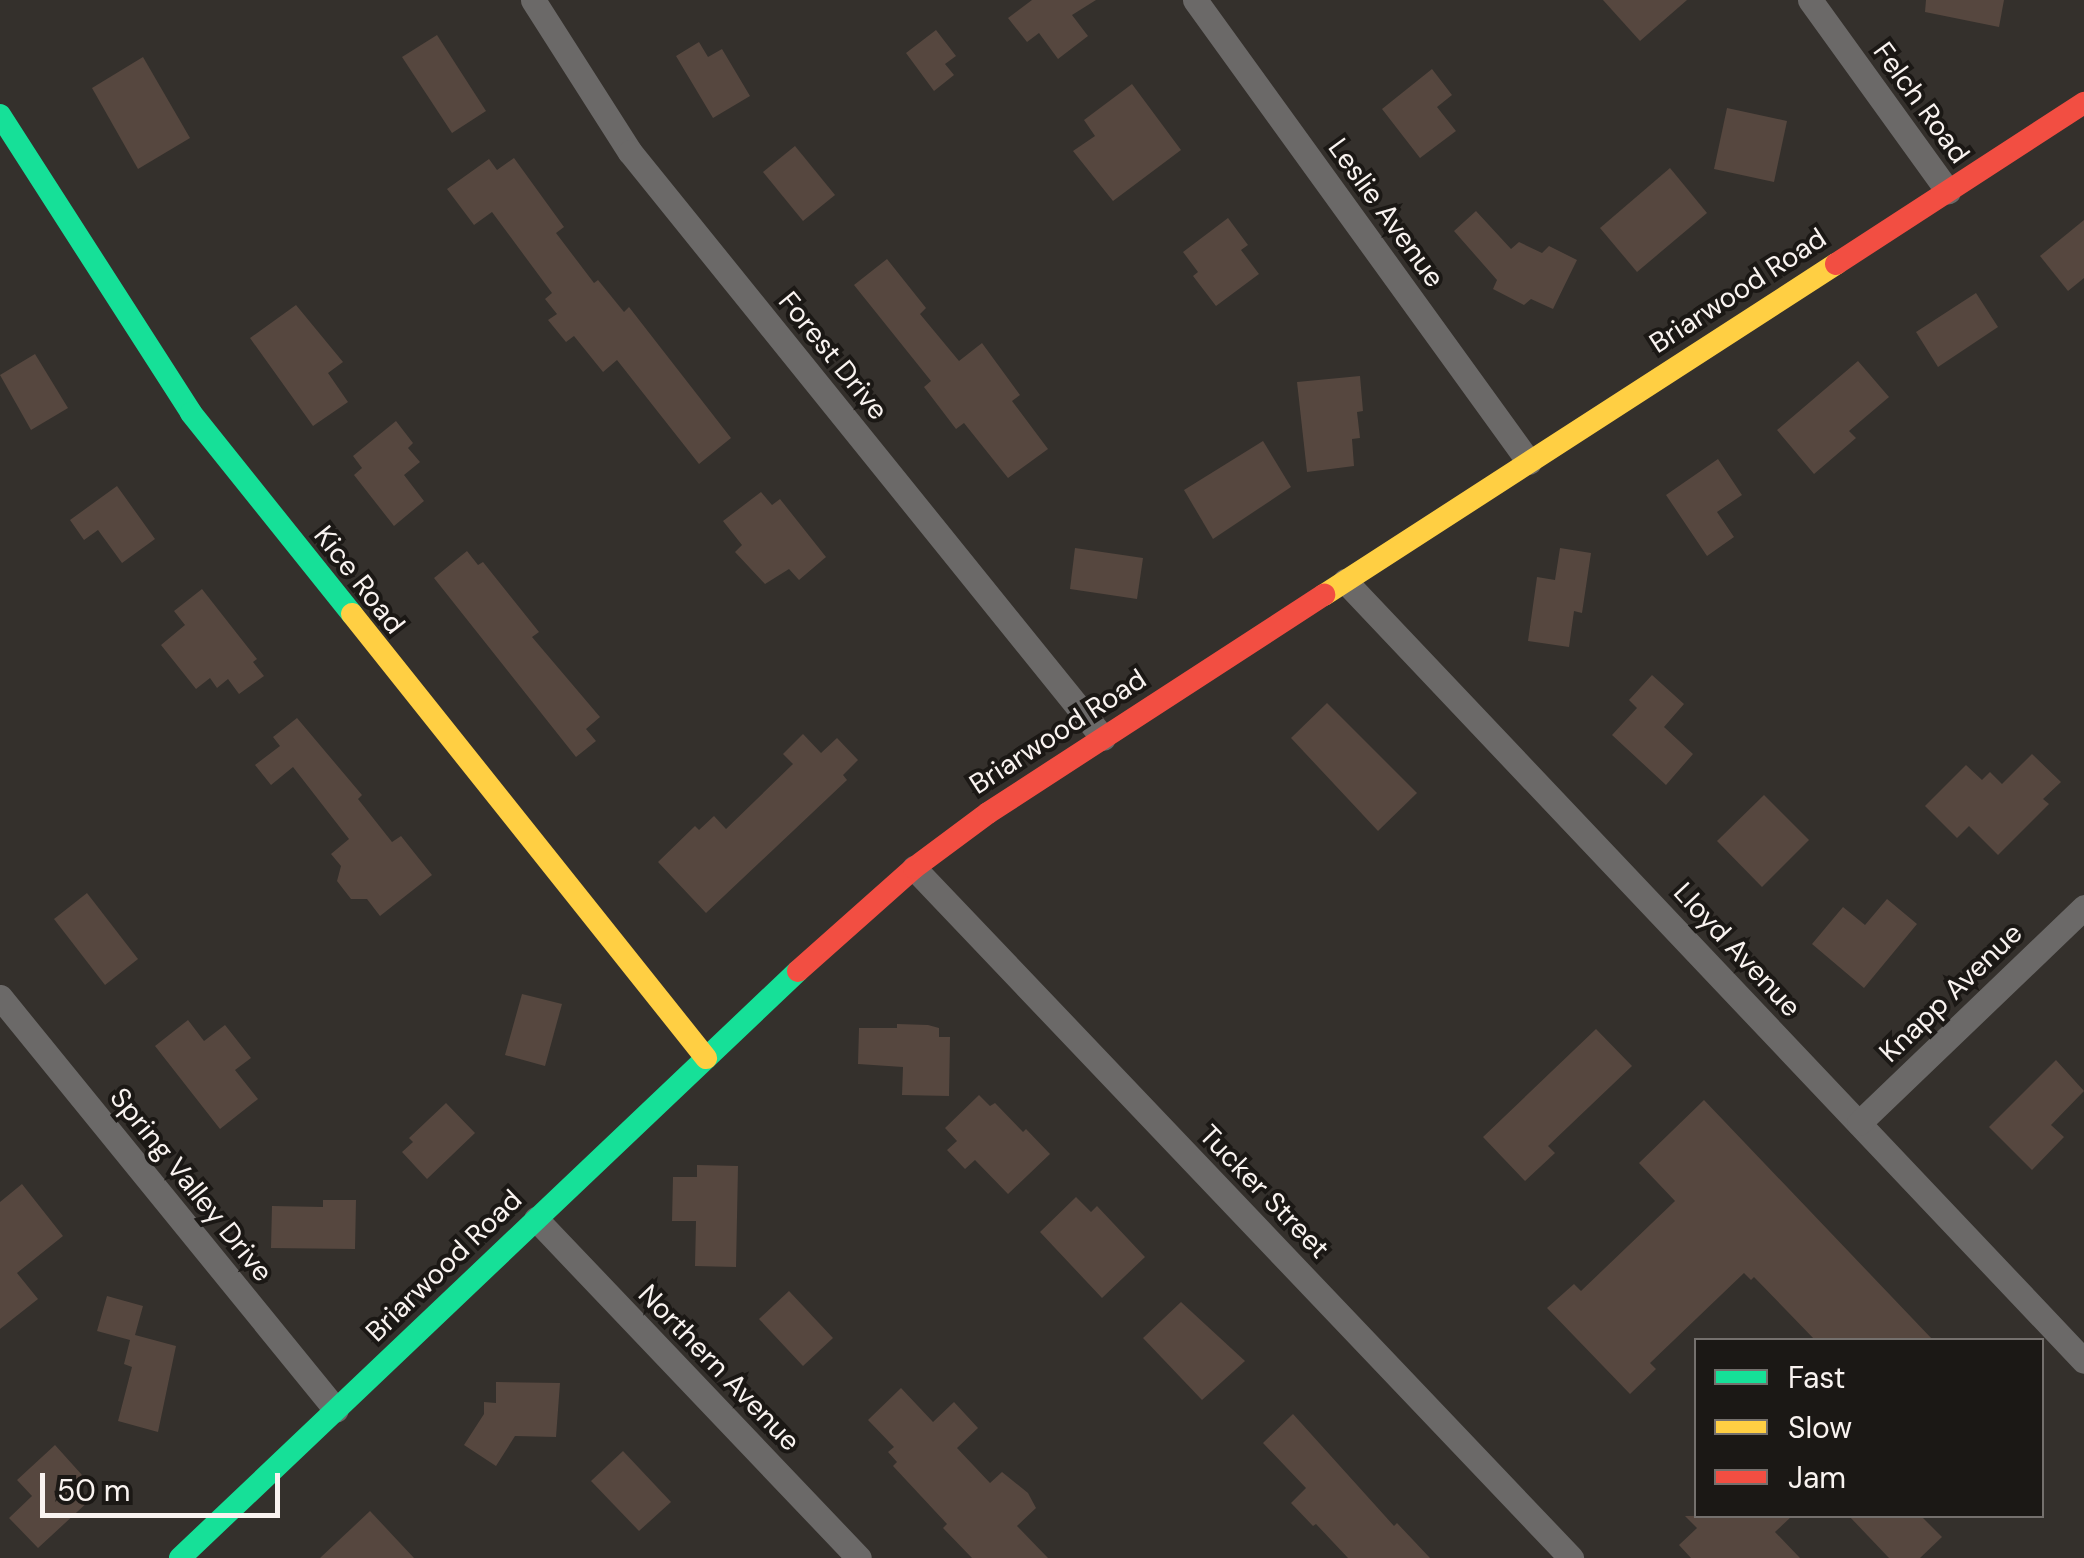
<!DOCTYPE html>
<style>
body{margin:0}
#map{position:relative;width:2084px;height:1558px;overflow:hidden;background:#34302c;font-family:"DM Sans",sans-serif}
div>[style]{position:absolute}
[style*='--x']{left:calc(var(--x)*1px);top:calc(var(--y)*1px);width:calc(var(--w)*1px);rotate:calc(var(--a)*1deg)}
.building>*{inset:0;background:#56473f}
.street>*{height:25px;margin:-12.5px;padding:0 12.5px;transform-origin:12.5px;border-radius:12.5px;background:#6b6968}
.fast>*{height:22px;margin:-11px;padding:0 11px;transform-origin:11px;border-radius:11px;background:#16e098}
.slow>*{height:22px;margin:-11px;padding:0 11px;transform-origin:11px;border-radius:11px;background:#ffcf43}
.jam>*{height:22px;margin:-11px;padding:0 11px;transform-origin:11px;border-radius:11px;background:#f24e42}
span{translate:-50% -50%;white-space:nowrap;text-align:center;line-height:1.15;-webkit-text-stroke:8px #1b1815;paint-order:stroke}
.street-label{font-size:28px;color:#f9f3f0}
.legend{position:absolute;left:1694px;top:1338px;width:350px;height:180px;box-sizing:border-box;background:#1b1815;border:2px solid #74706d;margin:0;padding:12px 18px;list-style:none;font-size:30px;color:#f9f3f0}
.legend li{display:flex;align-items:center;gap:20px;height:50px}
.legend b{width:50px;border:2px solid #74706d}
.scale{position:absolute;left:40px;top:1473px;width:240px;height:45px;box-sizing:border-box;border:5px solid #f9f3f0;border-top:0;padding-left:12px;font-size:30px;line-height:35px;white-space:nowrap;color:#f9f3f0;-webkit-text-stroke:8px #1b1815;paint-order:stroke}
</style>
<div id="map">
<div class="building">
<div style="clip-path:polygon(1032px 0,1096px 0,1072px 15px,1088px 36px,1058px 59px,1039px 33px,1027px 42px,1008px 18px)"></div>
<div style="clip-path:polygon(1603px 0,1687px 0,1640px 41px)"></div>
<div style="clip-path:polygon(1926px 0,2004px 0,1999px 27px,1925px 12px)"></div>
<div style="clip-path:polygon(936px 30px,956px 56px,945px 64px,954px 75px,934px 91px,906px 53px)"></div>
<div style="clip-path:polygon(437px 35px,486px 111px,452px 133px,402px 57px)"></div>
<div style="clip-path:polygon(699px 42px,708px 57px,722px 49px,750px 96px,713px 118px,676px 56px)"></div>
<div style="clip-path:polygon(143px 57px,190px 138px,138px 169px,92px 88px)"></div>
<div style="clip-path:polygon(1432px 69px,1452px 95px,1437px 107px,1456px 131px,1420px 158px,1382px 109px)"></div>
<div style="clip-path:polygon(1132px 84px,1181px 150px,1113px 201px,1073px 151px,1095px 136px,1084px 120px)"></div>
<div style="clip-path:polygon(1727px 108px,1787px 121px,1774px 182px,1714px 169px)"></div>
<div style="clip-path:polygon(795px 146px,835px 195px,803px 221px,763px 172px)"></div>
<div style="clip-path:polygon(514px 158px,564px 227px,556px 233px,594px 283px,598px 280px,624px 312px,629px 307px,731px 438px,699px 464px,617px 360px,603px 372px,574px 336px,566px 342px,548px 320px,557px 314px,545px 299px,552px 293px,492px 212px,474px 225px,447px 189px,489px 159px,497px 170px)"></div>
<div style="clip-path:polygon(1670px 168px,1707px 213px,1637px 272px,1600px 228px)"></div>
<div style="clip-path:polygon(1476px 211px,1511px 249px,1519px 242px,1542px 253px,1549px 246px,1577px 260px,1553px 309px,1531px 299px,1524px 305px,1493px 289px,1497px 280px,1454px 231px)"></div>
<div style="clip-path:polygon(1228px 218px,1248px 245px,1241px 250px,1259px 274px,1216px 306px,1193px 276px,1198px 272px,1183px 252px)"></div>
<div style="clip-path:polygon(2084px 220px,2084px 278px,2068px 291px,2040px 256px)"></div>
<div style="clip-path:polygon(887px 259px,926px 308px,920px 314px,959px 361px,982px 343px,1020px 395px,1012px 401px,1048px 449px,1008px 478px,964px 423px,956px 429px,924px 387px,931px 381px,854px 285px)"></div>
<div style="clip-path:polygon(1976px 293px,1998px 327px,1938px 367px,1916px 332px)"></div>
<div style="clip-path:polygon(296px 305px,343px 362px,328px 373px,348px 402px,313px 426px,250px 338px)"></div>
<div style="clip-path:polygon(35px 354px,68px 408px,31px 430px,0 375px)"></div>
<div style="clip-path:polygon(1858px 361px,1889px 397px,1849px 431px,1856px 438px,1814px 474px,1777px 430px)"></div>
<div style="clip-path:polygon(1360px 376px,1363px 411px,1357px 412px,1360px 438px,1352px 439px,1354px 466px,1307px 472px,1297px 382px)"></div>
<div style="clip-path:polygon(396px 421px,413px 443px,408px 448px,420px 462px,404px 475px,424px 501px,394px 526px,354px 475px,362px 468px,353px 456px)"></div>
<div style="clip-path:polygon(1263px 441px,1291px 487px,1213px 539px,1184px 490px)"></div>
<div style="clip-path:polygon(1718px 459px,1742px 495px,1717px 512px,1734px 537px,1707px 556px,1666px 495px)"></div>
<div style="clip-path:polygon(117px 486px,155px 539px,122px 563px,98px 530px,84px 540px,70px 520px)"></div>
<div style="clip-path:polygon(761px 492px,772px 505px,780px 499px,826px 557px,799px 580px,789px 569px,765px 584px,735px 552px,742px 545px,723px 521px)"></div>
<div style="clip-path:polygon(1075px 548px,1143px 558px,1137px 599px,1070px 589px)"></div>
<div style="clip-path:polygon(1560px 548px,1591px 553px,1582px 613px,1574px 611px,1569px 647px,1528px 641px,1537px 577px,1555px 580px)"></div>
<div style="clip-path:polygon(467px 551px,478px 565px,483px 562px,539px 632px,532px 637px,600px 717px,586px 729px,596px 741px,576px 757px,434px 578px)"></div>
<div style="clip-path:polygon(202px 589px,257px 659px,253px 662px,264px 676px,239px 694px,228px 679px,217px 688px,210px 678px,196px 689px,161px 645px,185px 625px,174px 611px)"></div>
<div style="clip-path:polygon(1652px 675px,1684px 704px,1664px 727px,1693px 754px,1666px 785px,1612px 735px,1637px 708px,1629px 700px)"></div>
<div style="clip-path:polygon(1327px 703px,1417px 793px,1378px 831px,1291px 738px)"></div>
<div style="clip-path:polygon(297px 718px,362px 795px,358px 799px,392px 842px,401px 836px,432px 875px,380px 916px,367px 899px,351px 899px,337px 881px,341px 866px,331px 854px,349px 839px,293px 767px,271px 785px,255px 765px,280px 746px,273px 737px)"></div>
<div style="clip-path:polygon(803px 734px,821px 753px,837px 738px,858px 760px,843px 775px,847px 780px,706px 913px,658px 862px,695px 826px,699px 830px,714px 816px,726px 829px,793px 764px,783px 754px)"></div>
<div style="clip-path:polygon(2032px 754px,2061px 782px,2043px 799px,2049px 804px,1998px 855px,1969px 826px,1957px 838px,1925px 806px,1966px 765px,1982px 780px,1990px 772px,2002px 784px)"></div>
<div style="clip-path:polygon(1764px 795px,1809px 840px,1762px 887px,1717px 841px)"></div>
<div style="clip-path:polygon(87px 893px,138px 959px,105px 985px,54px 919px)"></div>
<div style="clip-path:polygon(1887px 899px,1917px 924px,1864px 988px,1812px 944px,1843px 907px,1865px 925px)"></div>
<div style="clip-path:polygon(522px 994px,562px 1004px,545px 1066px,505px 1055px)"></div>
<div style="clip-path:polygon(188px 1020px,204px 1041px,225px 1025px,251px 1058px,235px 1070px,258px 1099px,220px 1129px,155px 1046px)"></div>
<div style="clip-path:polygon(897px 1024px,928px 1025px,939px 1028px,939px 1037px,950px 1037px,949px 1096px,902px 1095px,903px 1067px,858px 1064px,859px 1028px,897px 1028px)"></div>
<div style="clip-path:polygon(1596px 1029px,1632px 1066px,1548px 1146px,1555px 1153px,1525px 1181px,1483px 1137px)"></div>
<div style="clip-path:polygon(2056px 1060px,2084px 1091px,2051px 1125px,2064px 1137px,2032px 1170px,1989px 1127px)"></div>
<div style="clip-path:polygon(979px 1095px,990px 1106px,995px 1103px,1023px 1132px,1026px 1129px,1050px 1154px,1008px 1194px,975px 1160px,965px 1169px,947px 1150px,957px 1141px,945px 1128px)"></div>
<div style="clip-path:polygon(1704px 1100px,1933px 1340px,1815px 1340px,1754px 1277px,1751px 1280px,1744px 1273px,1650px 1363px,1656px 1369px,1630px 1394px,1547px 1308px,1574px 1284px,1581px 1291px,1675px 1201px,1639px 1163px)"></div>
<div style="clip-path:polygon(446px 1103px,475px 1133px,427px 1179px,402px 1152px,413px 1142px,409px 1138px)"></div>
<div style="clip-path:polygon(697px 1165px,738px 1166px,736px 1267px,695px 1266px,696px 1221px,672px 1221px,673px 1177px,697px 1177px)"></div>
<div style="clip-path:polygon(22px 1184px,63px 1236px,17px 1273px,38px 1299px,0 1329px,0 1202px)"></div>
<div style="clip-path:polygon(1076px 1197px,1091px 1212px,1097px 1206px,1145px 1257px,1102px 1298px,1040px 1232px)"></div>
<div style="clip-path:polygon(323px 1200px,356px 1200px,355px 1249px,271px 1248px,272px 1206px,323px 1207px)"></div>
<div style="clip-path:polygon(789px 1291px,833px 1338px,803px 1366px,759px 1319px)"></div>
<div style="clip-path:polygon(107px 1296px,143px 1306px,135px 1335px,176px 1346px,158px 1432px,118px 1421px,132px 1367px,124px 1364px,130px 1340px,97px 1331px)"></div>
<div style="clip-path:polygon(1181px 1302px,1245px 1361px,1202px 1400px,1143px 1338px)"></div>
<div style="clip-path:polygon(496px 1382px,560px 1383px,556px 1437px,515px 1436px,496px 1466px,464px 1445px,484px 1414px,484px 1402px,496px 1403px)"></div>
<div style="clip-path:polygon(901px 1388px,933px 1422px,954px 1402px,978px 1428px,957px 1448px,990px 1483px,1002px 1472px,1028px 1493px,1036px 1508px,1017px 1526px,1048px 1558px,972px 1558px,943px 1528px,947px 1524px,893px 1466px,897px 1462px,888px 1452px,894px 1447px,868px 1420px)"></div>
<div style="clip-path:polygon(1293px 1414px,1394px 1526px,1397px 1523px,1430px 1558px,1348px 1558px,1316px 1524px,1313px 1526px,1291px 1503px,1306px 1488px,1263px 1443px)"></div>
<div style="clip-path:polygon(55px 1445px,82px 1475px,74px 1483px,90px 1500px,38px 1548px,9px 1518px,32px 1496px,17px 1480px)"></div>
<div style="clip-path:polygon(623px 1451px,671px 1502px,639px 1531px,591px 1481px)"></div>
<div style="clip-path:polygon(370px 1511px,414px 1558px,320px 1558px)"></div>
<div style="clip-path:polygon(1685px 1516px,1792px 1516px,1775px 1532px,1800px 1558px,1691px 1558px,1679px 1545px,1697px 1528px)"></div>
<div style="clip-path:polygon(1849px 1516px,1921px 1516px,1942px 1537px,1920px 1558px,1889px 1558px)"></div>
</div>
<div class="street">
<div style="--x:533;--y:0;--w:180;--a:57.5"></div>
<div style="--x:630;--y:152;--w:753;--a:51.09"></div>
<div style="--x:1195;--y:0;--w:570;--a:54.14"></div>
<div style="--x:1810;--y:0;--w:236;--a:54.2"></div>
<div style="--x:1345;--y:581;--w:1074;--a:46.55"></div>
<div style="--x:914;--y:868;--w:953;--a:46.4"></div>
<div style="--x:0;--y:997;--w:532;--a:50.87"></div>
<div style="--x:1859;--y:1123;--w:312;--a:-43.8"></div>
<div style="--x:536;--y:1219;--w:468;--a:46.4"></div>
</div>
<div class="fast">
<div style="--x:0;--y:115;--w:354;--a:57.3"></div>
<div style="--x:191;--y:413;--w:258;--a:51.3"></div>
<div style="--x:180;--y:1558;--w:852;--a:-43.53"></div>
</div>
<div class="slow">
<div style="--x:1324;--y:595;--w:610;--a:-32.88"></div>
<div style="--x:352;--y:614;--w:568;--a:51.43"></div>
</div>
<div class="jam">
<div style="--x:1836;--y:264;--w:296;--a:-33"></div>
<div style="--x:798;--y:971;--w:155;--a:-41.6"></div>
<div style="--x:914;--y:868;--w:92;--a:-36.6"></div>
<div style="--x:988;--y:813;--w:401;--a:-33"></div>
</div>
<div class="street-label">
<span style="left:1921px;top:103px;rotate:54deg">Felch Road</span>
<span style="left:1386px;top:213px;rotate:54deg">Leslie Avenue</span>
<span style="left:1738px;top:291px;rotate:-33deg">Briarwood Road</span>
<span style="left:833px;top:356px;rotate:51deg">Forest Drive</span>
<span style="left:359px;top:580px;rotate:52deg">Kice Road</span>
<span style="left:1058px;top:732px;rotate:-33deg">Briarwood Road</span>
<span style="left:1737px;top:950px;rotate:47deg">Lloyd Avenue</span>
<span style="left:1951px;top:993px;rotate:-44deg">Knapp Avenue</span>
<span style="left:191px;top:1185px;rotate:51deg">Spring Valley Drive</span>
<span style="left:1264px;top:1192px;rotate:46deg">Tucker Street</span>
<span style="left:444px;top:1266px;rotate:-44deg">Briarwood Road</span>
<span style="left:719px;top:1368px;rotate:46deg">Northern Avenue</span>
</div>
<ul class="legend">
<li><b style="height:12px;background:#16e098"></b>Fast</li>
<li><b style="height:12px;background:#ffcf43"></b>Slow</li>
<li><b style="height:12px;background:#f24e42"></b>Jam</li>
</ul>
<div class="scale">50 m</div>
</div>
